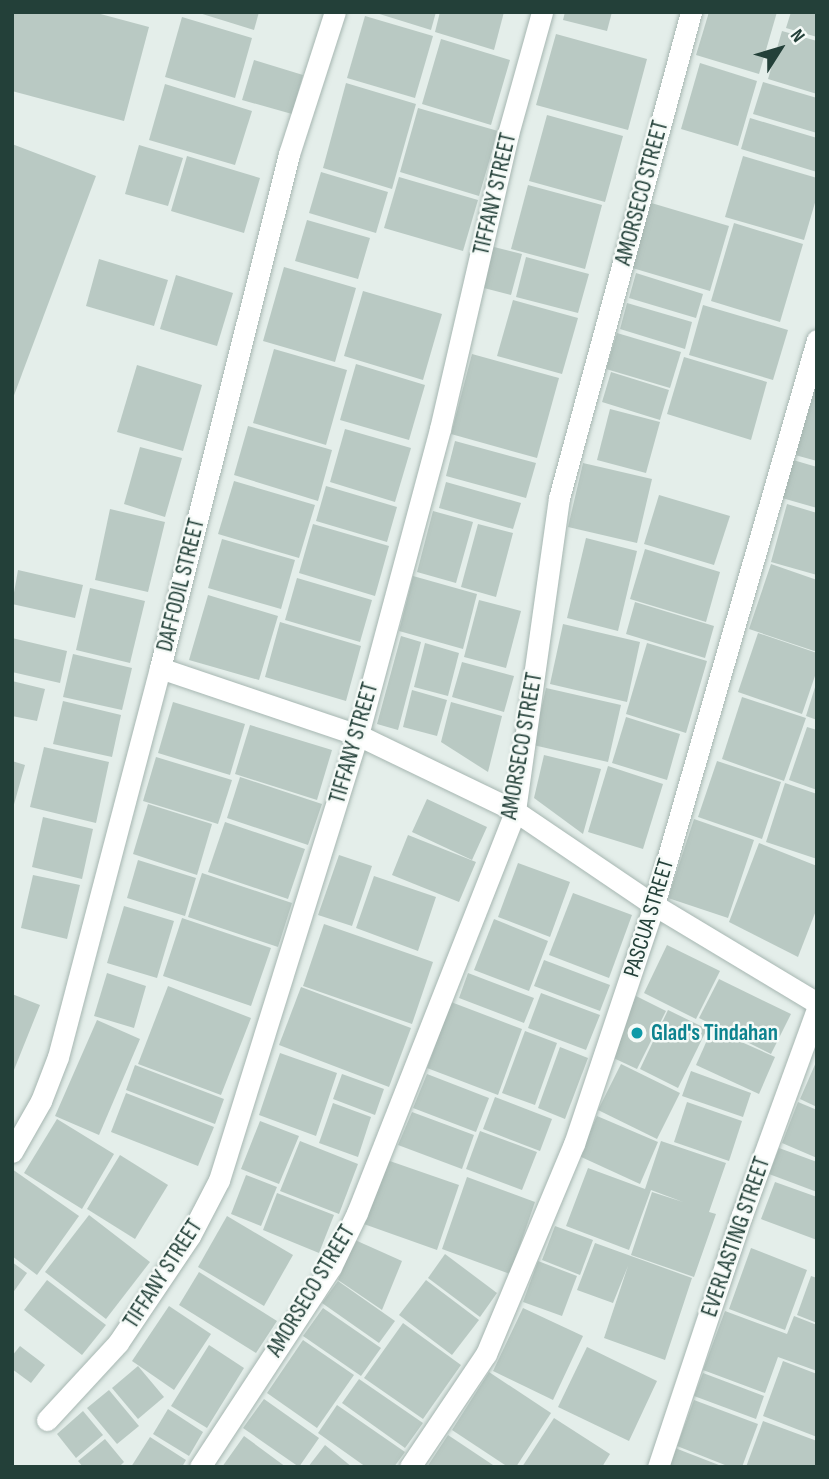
<!DOCTYPE html>
<style>
body{margin:0}
#map{position:relative;width:829px;height:1479px;overflow:hidden;background:#e4eeea;font-family:"Sofia Sans Condensed",sans-serif}
div>[style]{position:absolute}
[style*='--x']{left:calc(var(--x)*1px);top:calc(var(--y)*1px);width:calc(var(--w)*1px);rotate:calc(var(--a)*1deg)}
.building>*{inset:0;background:#b9c9c3}
.roads{filter:drop-shadow(0 0 2px #a6b6b1) drop-shadow(0 0 2px #a6b6b1)}
.minor>*{height:21px;margin:-10.5px;padding:0 10.5px;transform-origin:10.5px;border-radius:10.5px;background:#fff}
.dots>*{width:19px;height:19px;translate:-50% -50%;box-sizing:border-box;border:4px solid #f5faf7;border-radius:50%}
span{translate:-50% -50%;white-space:nowrap;text-align:center;line-height:1.15;-webkit-text-stroke:5px #f5faf7;paint-order:stroke}
.street-label{font-size:23px;color:#234039}
.culture-label{font-size:23px;color:#0d838f;font-weight:700}
.left{translate:0 -50%;text-align:left}
.frame{position:absolute;inset:0;border:14px solid #234039;pointer-events:none}
.north{position:absolute;left:745px;top:14px;width:70px;height:70px;-webkit-text-stroke:5px #f5faf7;paint-order:stroke;rotate:53deg;font-size:19px;font-weight:700;line-height:28px;text-align:center;color:#234039}
.north::after{content:'';display:block;margin:auto;width:24px;height:32px;background:#234039;clip-path:polygon(50% 0,100% 100%,50% 72%,0 100%)}
</style>
<div id="map">
<div class="building">
<div style="clip-path:polygon(12px 12px,93px 12px,149px 27px,124px 121px,12px 91px)"></div>
<div style="clip-path:polygon(196px 12px,259px 12px,254px 30px)"></div>
<div style="clip-path:polygon(373px 12px,436px 12px,431px 30px)"></div>
<div style="clip-path:polygon(440px 12px,504px 12px,494px 50px,435px 32px)"></div>
<div style="clip-path:polygon(565px 12px,612px 12px,607px 31px,563px 20px)"></div>
<div style="clip-path:polygon(709px 12px,777px 12px,759px 74px,696px 55px)"></div>
<div style="clip-path:polygon(791px 12px,817px 12px,817px 37px,786px 28px)"></div>
<div style="clip-path:polygon(365px 16px,433px 36px,415px 98px,347px 78px)"></div>
<div style="clip-path:polygon(182px 17px,252px 38px,235px 98px,165px 77px)"></div>
<div style="clip-path:polygon(782px 31px,817px 41px,817px 94px,768px 79px)"></div>
<div style="clip-path:polygon(556px 34px,647px 59px,628px 130px,536px 105px)"></div>
<div style="clip-path:polygon(441px 39px,510px 60px,491px 125px,422px 104px)"></div>
<div style="clip-path:polygon(254px 60px,303px 75px,292px 114px,242px 100px)"></div>
<div style="clip-path:polygon(700px 63px,757px 81px,738px 146px,681px 129px)"></div>
<div style="clip-path:polygon(763px 82px,817px 98px,817px 133px,753px 114px)"></div>
<div style="clip-path:polygon(346px 83px,416px 104px,392px 189px,323px 168px)"></div>
<div style="clip-path:polygon(165px 84px,252px 111px,235px 165px,149px 140px)"></div>
<div style="clip-path:polygon(418px 108px,498px 131px,479px 196px,400px 172px)"></div>
<div style="clip-path:polygon(547px 115px,623px 136px,605px 202px,529px 181px)"></div>
<div style="clip-path:polygon(750px 118px,817px 138px,817px 172px,741px 149px)"></div>
<div style="clip-path:polygon(12px 144px,96px 176px,13px 398px,12px 398px)"></div>
<div style="clip-path:polygon(139px 145px,183px 158px,168px 206px,125px 194px)"></div>
<div style="clip-path:polygon(187px 156px,260px 178px,244px 233px,171px 211px)"></div>
<div style="clip-path:polygon(743px 156px,817px 178px,817px 196px,804px 240px,725px 217px)"></div>
<div style="clip-path:polygon(321px 172px,388px 192px,376px 233px,309px 213px)"></div>
<div style="clip-path:polygon(399px 177px,478px 200px,463px 251px,384px 228px)"></div>
<div style="clip-path:polygon(528px 185px,602px 205px,585px 269px,511px 249px)"></div>
<div style="clip-path:polygon(648px 202px,729px 226px,710px 291px,629px 267px)"></div>
<div style="clip-path:polygon(307px 220px,370px 238px,358px 279px,295px 261px)"></div>
<div style="clip-path:polygon(734px 223px,803px 244px,780px 322px,711px 301px)"></div>
<div style="clip-path:polygon(490px 246px,522px 254px,511px 295px,480px 287px)"></div>
<div style="clip-path:polygon(526px 257px,589px 274px,578px 313px,516px 297px)"></div>
<div style="clip-path:polygon(99px 259px,168px 280px,154px 326px,86px 306px)"></div>
<div style="clip-path:polygon(284px 267px,356px 288px,335px 362px,263px 341px)"></div>
<div style="clip-path:polygon(636px 273px,703px 294px,696px 318px,629px 298px)"></div>
<div style="clip-path:polygon(176px 275px,233px 293px,217px 346px,160px 329px)"></div>
<div style="clip-path:polygon(363px 291px,442px 314px,423px 380px,344px 356px)"></div>
<div style="clip-path:polygon(513px 300px,578px 318px,562px 374px,497px 356px)"></div>
<div style="clip-path:polygon(627px 303px,692px 322px,685px 349px,620px 329px)"></div>
<div style="clip-path:polygon(703px 305px,788px 330px,773px 380px,689px 355px)"></div>
<div style="clip-path:polygon(617px 333px,681px 352px,670px 388px,606px 369px)"></div>
<div style="clip-path:polygon(274px 349px,347px 370px,326px 445px,253px 423px)"></div>
<div style="clip-path:polygon(472px 354px,559px 378px,537px 458px,451px 434px)"></div>
<div style="clip-path:polygon(684px 357px,767px 382px,751px 440px,667px 414px)"></div>
<div style="clip-path:polygon(356px 364px,425px 385px,409px 440px,340px 420px)"></div>
<div style="clip-path:polygon(137px 365px,202px 385px,183px 451px,117px 432px)"></div>
<div style="clip-path:polygon(611px 372px,669px 390px,660px 420px,602px 402px)"></div>
<div style="clip-path:polygon(816px 376px,817px 376px,817px 461px,795px 455px)"></div>
<div style="clip-path:polygon(610px 409px,660px 422px,646px 473px,597px 460px)"></div>
<div style="clip-path:polygon(248px 426px,332px 450px,318px 501px,234px 475px)"></div>
<div style="clip-path:polygon(345px 429px,411px 448px,395px 502px,330px 482px)"></div>
<div style="clip-path:polygon(455px 441px,536px 463px,526px 498px,446px 476px)"></div>
<div style="clip-path:polygon(140px 447px,182px 458px,165px 517px,124px 504px)"></div>
<div style="clip-path:polygon(793px 460px,817px 467px,817px 508px,782px 498px)"></div>
<div style="clip-path:polygon(583px 463px,652px 479px,637px 543px,568px 527px)"></div>
<div style="clip-path:polygon(234px 481px,315px 505px,299px 558px,218px 534px)"></div>
<div style="clip-path:polygon(446px 482px,521px 503px,513px 529px,439px 508px)"></div>
<div style="clip-path:polygon(326px 486px,397px 507px,387px 542px,316px 521px)"></div>
<div style="clip-path:polygon(659px 495px,730px 516px,714px 565px,644px 544px)"></div>
<div style="clip-path:polygon(787px 504px,817px 513px,817px 575px,771px 562px)"></div>
<div style="clip-path:polygon(110px 509px,165px 522px,148px 592px,95px 580px)"></div>
<div style="clip-path:polygon(433px 511px,473px 522px,456px 583px,417px 572px)"></div>
<div style="clip-path:polygon(313px 524px,389px 546px,375px 596px,299px 573px)"></div>
<div style="clip-path:polygon(478px 524px,513px 533px,496px 597px,461px 587px)"></div>
<div style="clip-path:polygon(586px 538px,637px 551px,618px 631px,567px 618px)"></div>
<div style="clip-path:polygon(222px 539px,295px 560px,281px 609px,208px 588px)"></div>
<div style="clip-path:polygon(645px 549px,720px 572px,706px 622px,630px 599px)"></div>
<div style="clip-path:polygon(771px 564px,817px 580px,817px 652px,749px 629px)"></div>
<div style="clip-path:polygon(18px 570px,83px 585px,75px 618px,12px 604px)"></div>
<div style="clip-path:polygon(413px 576px,477px 594px,463px 649px,399px 631px)"></div>
<div style="clip-path:polygon(297px 578px,372px 600px,360px 642px,285px 620px)"></div>
<div style="clip-path:polygon(90px 588px,145px 601px,130px 663px,76px 650px)"></div>
<div style="clip-path:polygon(208px 595px,278px 616px,259px 680px,189px 660px)"></div>
<div style="clip-path:polygon(479px 600px,521px 611px,506px 668px,464px 657px)"></div>
<div style="clip-path:polygon(635px 602px,714px 626px,705px 658px,626px 634px)"></div>
<div style="clip-path:polygon(280px 622px,361px 646px,346px 701px,265px 677px)"></div>
<div style="clip-path:polygon(563px 624px,640px 642px,627px 702px,550px 684px)"></div>
<div style="clip-path:polygon(758px 633px,817px 653px,817px 670px,802px 714px,738px 692px)"></div>
<div style="clip-path:polygon(401px 636px,421px 642px,398px 730px,377px 724px)"></div>
<div style="clip-path:polygon(12px 638px,67px 651px,60px 683px,12px 672px)"></div>
<div style="clip-path:polygon(425px 643px,459px 653px,448px 696px,414px 687px)"></div>
<div style="clip-path:polygon(647px 643px,707px 661px,686px 733px,626px 714px)"></div>
<div style="clip-path:polygon(73px 654px,132px 668px,122px 710px,63px 697px)"></div>
<div style="clip-path:polygon(462px 662px,514px 676px,504px 712px,452px 697px)"></div>
<div style="clip-path:polygon(12px 681px,45px 689px,37px 721px,12px 716px)"></div>
<div style="clip-path:polygon(816px 684px,817px 684px,817px 720px,806px 716px)"></div>
<div style="clip-path:polygon(546px 688px,621px 705px,608px 762px,533px 745px)"></div>
<div style="clip-path:polygon(412px 690px,447px 700px,437px 736px,403px 727px)"></div>
<div style="clip-path:polygon(742px 697px,806px 718px,784px 781px,722px 759px)"></div>
<div style="clip-path:polygon(63px 701px,121px 715px,112px 757px,53px 744px)"></div>
<div style="clip-path:polygon(173px 702px,245px 724px,230px 775px,158px 753px)"></div>
<div style="clip-path:polygon(451px 702px,502px 716px,488px 772px,441px 742px)"></div>
<div style="clip-path:polygon(626px 717px,680px 734px,667px 780px,612px 763px)"></div>
<div style="clip-path:polygon(250px 725px,332px 750px,317px 800px,235px 774px)"></div>
<div style="clip-path:polygon(807px 727px,817px 730px,817px 790px,789px 780px)"></div>
<div style="clip-path:polygon(44px 747px,109px 762px,96px 823px,30px 807px)"></div>
<div style="clip-path:polygon(544px 755px,601px 769px,583px 834px,534px 798px)"></div>
<div style="clip-path:polygon(156px 757px,232px 780px,218px 824px,143px 801px)"></div>
<div style="clip-path:polygon(12px 761px,25px 765px,13px 808px,12px 808px)"></div>
<div style="clip-path:polygon(717px 761px,781px 782px,762px 839px,698px 817px)"></div>
<div style="clip-path:polygon(608px 766px,663px 784px,643px 849px,588px 832px)"></div>
<div style="clip-path:polygon(240px 777px,322px 804px,308px 845px,227px 818px)"></div>
<div style="clip-path:polygon(785px 783px,817px 794px,817px 859px,766px 842px)"></div>
<div style="clip-path:polygon(427px 799px,487px 827px,472px 860px,412px 832px)"></div>
<div style="clip-path:polygon(148px 804px,212px 824px,197px 875px,133px 854px)"></div>
<div style="clip-path:polygon(43px 817px,93px 829px,82px 879px,32px 867px)"></div>
<div style="clip-path:polygon(694px 819px,754px 840px,728px 918px,668px 898px)"></div>
<div style="clip-path:polygon(225px 822px,305px 849px,288px 899px,208px 872px)"></div>
<div style="clip-path:polygon(408px 835px,476px 862px,459px 902px,392px 875px)"></div>
<div style="clip-path:polygon(759px 843px,817px 866px,817px 908px,798px 957px,729px 922px)"></div>
<div style="clip-path:polygon(339px 855px,372px 866px,352px 926px,318px 915px)"></div>
<div style="clip-path:polygon(138px 860px,196px 878px,185px 916px,127px 898px)"></div>
<div style="clip-path:polygon(518px 863px,570px 882px,550px 937px,498px 917px)"></div>
<div style="clip-path:polygon(202px 873px,292px 903px,278px 947px,188px 917px)"></div>
<div style="clip-path:polygon(33px 875px,80px 885px,67px 939px,21px 928px)"></div>
<div style="clip-path:polygon(374px 876px,436px 897px,418px 951px,356px 928px)"></div>
<div style="clip-path:polygon(573px 893px,632px 915px,609px 978px,549px 955px)"></div>
<div style="clip-path:polygon(124px 906px,174px 921px,157px 978px,107px 963px)"></div>
<div style="clip-path:polygon(182px 918px,271px 948px,251px 1006px,163px 976px)"></div>
<div style="clip-path:polygon(494px 919px,548px 941px,529px 991px,474px 970px)"></div>
<div style="clip-path:polygon(324px 924px,433px 962px,412px 1024px,303px 986px)"></div>
<div style="clip-path:polygon(667px 945px,720px 971px,696px 1019px,644px 993px)"></div>
<div style="clip-path:polygon(544px 960px,610px 985px,600px 1011px,534px 986px)"></div>
<div style="clip-path:polygon(107px 973px,146px 986px,134px 1028px,94px 1016px)"></div>
<div style="clip-path:polygon(468px 973px,534px 998px,524px 1023px,459px 998px)"></div>
<div style="clip-path:polygon(719px 979px,791px 1014px,771px 1054px,699px 1018px)"></div>
<div style="clip-path:polygon(168px 986px,251px 1018px,221px 1095px,138px 1064px)"></div>
<div style="clip-path:polygon(301px 987px,411px 1028px,389px 1087px,279px 1045px)"></div>
<div style="clip-path:polygon(541px 993px,600px 1015px,586px 1050px,528px 1028px)"></div>
<div style="clip-path:polygon(12px 994px,40px 1005px,12px 1075px)"></div>
<div style="clip-path:polygon(636px 996px,666px 1011px,637px 1069px,607px 1055px)"></div>
<div style="clip-path:polygon(451px 1002px,522px 1029px,498px 1095px,427px 1068px)"></div>
<div style="clip-path:polygon(668px 1010px,707px 1029px,678px 1088px,640px 1069px)"></div>
<div style="clip-path:polygon(97px 1020px,140px 1039px,99px 1135px,55px 1116px)"></div>
<div style="clip-path:polygon(712px 1029px,775px 1057px,759px 1094px,696px 1065px)"></div>
<div style="clip-path:polygon(525px 1031px,557px 1043px,535px 1105px,502px 1093px)"></div>
<div style="clip-path:polygon(560px 1047px,588px 1058px,565px 1119px,538px 1108px)"></div>
<div style="clip-path:polygon(280px 1053px,337px 1073px,316px 1136px,259px 1115px)"></div>
<div style="clip-path:polygon(817px 1060px,817px 1107px,800px 1099px)"></div>
<div style="clip-path:polygon(621px 1064px,680px 1093px,657px 1139px,598px 1110px)"></div>
<div style="clip-path:polygon(135px 1065px,224px 1099px,215px 1124px,126px 1090px)"></div>
<div style="clip-path:polygon(691px 1071px,751px 1093px,743px 1117px,682px 1096px)"></div>
<div style="clip-path:polygon(342px 1074px,384px 1089px,375px 1115px,333px 1099px)"></div>
<div style="clip-path:polygon(427px 1074px,489px 1098px,476px 1132px,413px 1108px)"></div>
<div style="clip-path:polygon(126px 1093px,214px 1127px,198px 1166px,111px 1132px)"></div>
<div style="clip-path:polygon(495px 1097px,552px 1119px,540px 1151px,483px 1129px)"></div>
<div style="clip-path:polygon(687px 1102px,742px 1121px,729px 1161px,674px 1142px)"></div>
<div style="clip-path:polygon(798px 1102px,817px 1110px,817px 1158px,782px 1143px)"></div>
<div style="clip-path:polygon(333px 1103px,371px 1117px,358px 1157px,319px 1143px)"></div>
<div style="clip-path:polygon(412px 1112px,474px 1135px,462px 1169px,398px 1145px)"></div>
<div style="clip-path:polygon(597px 1116px,658px 1142px,640px 1184px,579px 1156px)"></div>
<div style="clip-path:polygon(57px 1119px,114px 1154px,82px 1209px,24px 1173px)"></div>
<div style="clip-path:polygon(260px 1121px,299px 1136px,279px 1184px,241px 1169px)"></div>
<div style="clip-path:polygon(480px 1131px,537px 1152px,522px 1190px,466px 1169px)"></div>
<div style="clip-path:polygon(300px 1141px,358px 1164px,339px 1214px,280px 1191px)"></div>
<div style="clip-path:polygon(661px 1141px,726px 1163px,709px 1212px,716px 1214px,694px 1277px,631px 1255px,652px 1192px,683px 1202px,651px 1190px,629px 1250px,566px 1226px,588px 1168px,645px 1189px)"></div>
<div style="clip-path:polygon(779px 1148px,817px 1162px,817px 1192px,769px 1174px)"></div>
<div style="clip-path:polygon(120px 1155px,168px 1185px,135px 1239px,87px 1209px)"></div>
<div style="clip-path:polygon(384px 1159px,459px 1185px,437px 1250px,361px 1223px)"></div>
<div style="clip-path:polygon(12px 1169px,79px 1216px,37px 1275px,12px 1256px)"></div>
<div style="clip-path:polygon(246px 1175px,277px 1187px,261px 1226px,231px 1214px)"></div>
<div style="clip-path:polygon(467px 1177px,535px 1202px,510px 1274px,442px 1249px)"></div>
<div style="clip-path:polygon(775px 1182px,817px 1197px,817px 1240px,761px 1219px)"></div>
<div style="clip-path:polygon(277px 1193px,334px 1215px,319px 1253px,263px 1230px)"></div>
<div style="clip-path:polygon(89px 1215px,150px 1262px,106px 1319px,45px 1272px)"></div>
<div style="clip-path:polygon(227px 1216px,293px 1255px,264px 1306px,198px 1267px)"></div>
<div style="clip-path:polygon(555px 1226px,593px 1240px,580px 1275px,542px 1260px)"></div>
<div style="clip-path:polygon(355px 1240px,402px 1261px,382px 1310px,338px 1280px)"></div>
<div style="clip-path:polygon(595px 1243px,692px 1278px,665px 1360px,604px 1338px,628px 1266px,613px 1303px,577px 1290px)"></div>
<div style="clip-path:polygon(751px 1248px,807px 1270px,785px 1330px,729px 1309px)"></div>
<div style="clip-path:polygon(445px 1254px,497px 1293px,480px 1317px,428px 1278px)"></div>
<div style="clip-path:polygon(538px 1261px,577px 1276px,562px 1316px,523px 1302px)"></div>
<div style="clip-path:polygon(12px 1262px,27px 1273px,12px 1294px)"></div>
<div style="clip-path:polygon(199px 1272px,277px 1321px,256px 1353px,179px 1305px)"></div>
<div style="clip-path:polygon(811px 1276px,817px 1278px,817px 1323px,797px 1315px)"></div>
<div style="clip-path:polygon(47px 1280px,106px 1325px,82px 1355px,24px 1310px)"></div>
<div style="clip-path:polygon(426px 1280px,479px 1320px,452px 1355px,399px 1315px)"></div>
<div style="clip-path:polygon(338px 1281px,395px 1321px,379px 1343px,322px 1303px)"></div>
<div style="clip-path:polygon(169px 1306px,211px 1334px,174px 1390px,132px 1361px)"></div>
<div style="clip-path:polygon(323px 1308px,381px 1348px,361px 1376px,303px 1336px)"></div>
<div style="clip-path:polygon(523px 1308px,583px 1336px,553px 1400px,493px 1371px)"></div>
<div style="clip-path:polygon(725px 1311px,787px 1334px,794px 1316px,817px 1325px,817px 1371px,778px 1357px,765px 1393px,703px 1370px)"></div>
<div style="clip-path:polygon(403px 1323px,461px 1365px,423px 1419px,364px 1378px)"></div>
<div style="clip-path:polygon(303px 1340px,354px 1375px,317px 1428px,267px 1393px)"></div>
<div style="clip-path:polygon(209px 1345px,244px 1368px,207px 1428px,171px 1406px)"></div>
<div style="clip-path:polygon(20px 1346px,45px 1365px,31px 1383px,12px 1369px,12px 1356px)"></div>
<div style="clip-path:polygon(587px 1347px,657px 1381px,629px 1441px,558px 1407px)"></div>
<div style="clip-path:polygon(783px 1361px,817px 1374px,817px 1437px,763px 1416px)"></div>
<div style="clip-path:polygon(138px 1366px,164px 1397px,138px 1419px,112px 1388px)"></div>
<div style="clip-path:polygon(489px 1372px,551px 1413px,516px 1467px,508px 1467px,452px 1430px)"></div>
<div style="clip-path:polygon(703px 1373px,764px 1396px,756px 1419px,694px 1396px)"></div>
<div style="clip-path:polygon(359px 1379px,423px 1423px,405px 1448px,342px 1403px)"></div>
<div style="clip-path:polygon(109px 1390px,139px 1426px,117px 1444px,87px 1408px)"></div>
<div style="clip-path:polygon(264px 1399px,319px 1438px,299px 1467px,243px 1428px)"></div>
<div style="clip-path:polygon(694px 1400px,758px 1424px,742px 1467px,730px 1467px,677px 1446px)"></div>
<div style="clip-path:polygon(337px 1405px,405px 1452px,394px 1467px,366px 1467px,318px 1433px)"></div>
<div style="clip-path:polygon(168px 1409px,203px 1432px,189px 1456px,153px 1434px)"></div>
<div style="clip-path:polygon(83px 1411px,103px 1435px,76px 1458px,57px 1434px)"></div>
<div style="clip-path:polygon(554px 1418px,610px 1454px,602px 1467px,522px 1467px)"></div>
<div style="clip-path:polygon(763px 1421px,817px 1441px,817px 1467px,746px 1467px)"></div>
<div style="clip-path:polygon(448px 1435px,496px 1467px,427px 1467px)"></div>
<div style="clip-path:polygon(244px 1436px,286px 1467px,222px 1467px)"></div>
<div style="clip-path:polygon(150px 1437px,186px 1460px,182px 1467px,131px 1467px)"></div>
<div style="clip-path:polygon(105px 1439px,124px 1462px,119px 1467px,83px 1467px,78px 1461px)"></div>
<div style="clip-path:polygon(325px 1445px,352px 1467px,308px 1467px)"></div>
<div style="clip-path:polygon(675px 1448px,724px 1467px,668px 1467px)"></div>
</div>
<div class="roads">
<div class="minor">
<div style="--x:160;--y:668;--w:209;--a:18.7"></div>
<div style="--x:358;--y:735;--w:174;--a:25.8"></div>
<div style="--x:515;--y:811;--w:168;--a:34.1"></div>
<div style="--x:654;--y:905;--w:190;--a:31"></div>
<div style="--x:12;--y:1152;--w:59;--a:-60.4"></div>
<div style="--x:41;--y:1101;--w:47;--a:-68.9"></div>
<div style="--x:58;--y:1057;--w:402;--a:-75.3"></div>
<div style="--x:160;--y:668;--w:530;--a:-75.91"></div>
<div style="--x:289;--y:154;--w:149;--a:-72.1"></div>
<div style="--x:47;--y:1420;--w:105;--a:-47.3"></div>
<div style="--x:118;--y:1343;--w:129;--a:-56.1"></div>
<div style="--x:190;--y:1236;--w:63;--a:-62.6"></div>
<div style="--x:219;--y:1180;--w:466;--a:-72.7"></div>
<div style="--x:358;--y:735;--w:317;--a:-75"></div>
<div style="--x:440;--y:429;--w:303;--a:-77"></div>
<div style="--x:508;--y:134;--w:127;--a:-74.4"></div>
<div style="--x:200;--y:1467;--w:239;--a:-56.8"></div>
<div style="--x:331;--y:1267;--w:60;--a:-64.3"></div>
<div style="--x:357;--y:1213;--w:432;--a:-68.5"></div>
<div style="--x:515;--y:811;--w:316;--a:-82"></div>
<div style="--x:559;--y:498;--w:504;--a:-74.8"></div>
<div style="--x:410;--y:1467;--w:136;--a:-56.1"></div>
<div style="--x:486;--y:1354;--w:228;--a:-67.3"></div>
<div style="--x:574;--y:1144;--w:252;--a:-71.5"></div>
<div style="--x:654;--y:905;--w:588;--a:-73.91"></div>
<div style="--x:658;--y:1467;--w:266;--a:-71.6"></div>
<div style="--x:742;--y:1215;--w:219;--a:-70"></div>
</div>
</div>
<div class="dots">
<div style="left:637px;top:1033px;background:#0f9aa8"></div>
</div>
<div class="street-label">
<span style="left:642px;top:193px;rotate:-75deg">AMORSECO STREET</span>
<span style="left:495px;top:194px;rotate:-77deg">TIFFANY STREET</span>
<span style="left:181px;top:585px;rotate:-76deg">DAFFODIL STREET</span>
<span style="left:354px;top:743px;rotate:-74deg">TIFFANY STREET</span>
<span style="left:522px;top:746px;rotate:-80deg">AMORSECO STREET</span>
<span style="left:649px;top:918px;rotate:-73deg">PASCUA STREET</span>
<span style="left:736px;top:1237px;rotate:-71deg">EVERLASTING STREET</span>
<span style="left:163px;top:1274px;rotate:-57deg">TIFFANY STREET</span>
<span style="left:311px;top:1291px;rotate:-59deg">AMORSECO STREET</span>
</div>
<div class="culture-label">
<span class="left" style="left:651px;top:1033px">Glad's Tindahan</span>
</div>
<div class="frame"></div>
<div class="north">N</div>
</div>
